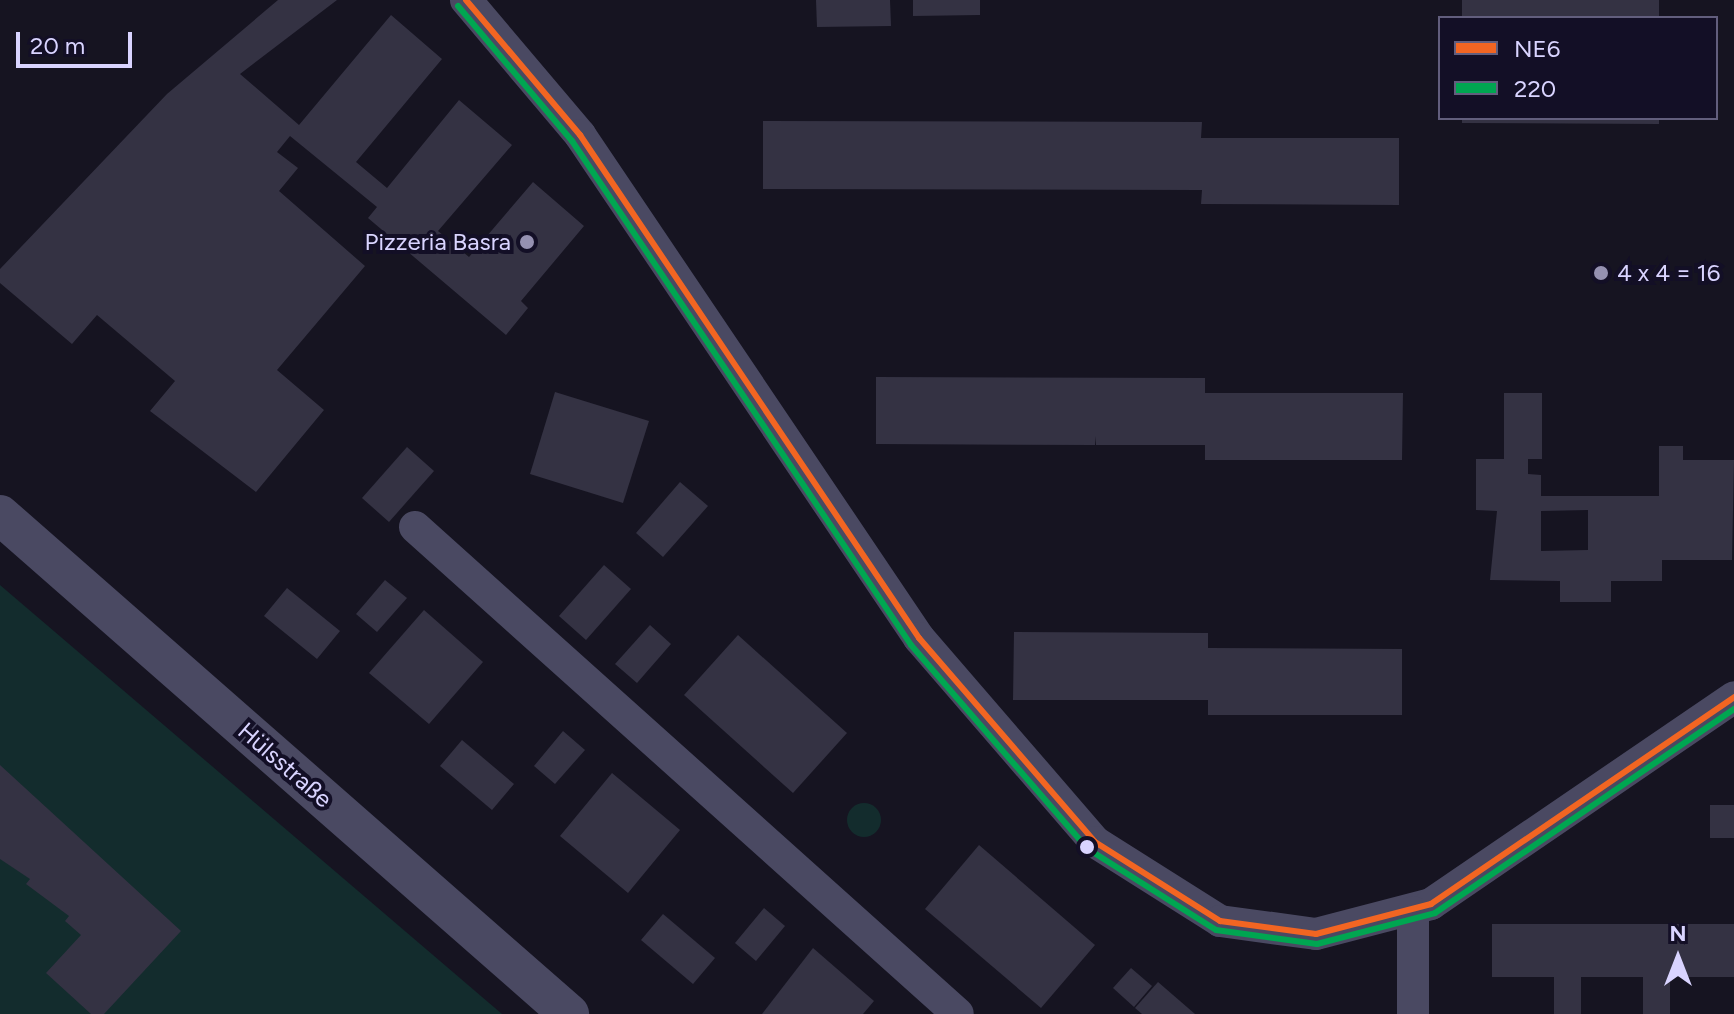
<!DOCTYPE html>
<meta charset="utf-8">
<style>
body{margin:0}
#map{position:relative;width:1734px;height:1014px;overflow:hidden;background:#161421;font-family:Figtree,sans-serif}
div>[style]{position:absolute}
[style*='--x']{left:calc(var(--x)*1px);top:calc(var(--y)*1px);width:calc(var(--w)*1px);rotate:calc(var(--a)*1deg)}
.green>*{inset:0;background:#132c2d}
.round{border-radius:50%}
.building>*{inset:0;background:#343243}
.minor>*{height:32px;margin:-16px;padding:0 16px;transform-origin:16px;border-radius:16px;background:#4a4962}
.tertiary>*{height:40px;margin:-20px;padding:0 20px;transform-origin:20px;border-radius:20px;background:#4a4962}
.bus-1>*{height:6px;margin:-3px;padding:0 3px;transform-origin:3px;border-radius:3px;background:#f26522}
.bus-2>*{height:6px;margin:-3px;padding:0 3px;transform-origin:3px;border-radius:3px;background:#00a651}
.dots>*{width:22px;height:22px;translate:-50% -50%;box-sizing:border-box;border:4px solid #130f26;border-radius:50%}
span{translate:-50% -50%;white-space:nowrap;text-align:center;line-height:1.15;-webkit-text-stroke:8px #130f26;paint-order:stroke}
.poi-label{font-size:24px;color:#d9d4ff}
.right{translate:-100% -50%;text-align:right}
.left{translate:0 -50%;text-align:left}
.street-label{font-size:24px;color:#d9d4ff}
.legend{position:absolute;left:1438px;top:16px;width:280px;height:104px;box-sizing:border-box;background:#130f26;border:2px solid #625e7d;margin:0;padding:10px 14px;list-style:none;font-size:24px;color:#d9d4ff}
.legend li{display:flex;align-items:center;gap:16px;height:40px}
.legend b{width:40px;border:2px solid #625e7d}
.north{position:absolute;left:1638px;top:918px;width:80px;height:80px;-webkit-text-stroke:6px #130f26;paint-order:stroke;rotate:0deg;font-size:22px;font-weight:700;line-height:32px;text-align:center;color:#d9d4ff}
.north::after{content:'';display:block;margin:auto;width:28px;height:36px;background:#d9d4ff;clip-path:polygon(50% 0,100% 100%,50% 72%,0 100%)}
.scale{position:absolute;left:16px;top:32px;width:116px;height:36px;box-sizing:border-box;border:4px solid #d9d4ff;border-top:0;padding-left:10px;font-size:24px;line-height:28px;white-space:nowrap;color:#d9d4ff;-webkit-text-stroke:6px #130f26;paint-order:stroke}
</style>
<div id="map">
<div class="green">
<div style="clip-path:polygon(0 585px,502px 1014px,0 1014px)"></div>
<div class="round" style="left:847px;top:803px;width:34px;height:34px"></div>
</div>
<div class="building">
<div style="clip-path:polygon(278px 0,337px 0,240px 74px,299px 125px,391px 15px,442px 59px,356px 162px,387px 188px,459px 100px,512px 145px,438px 231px,469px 257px,533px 182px,584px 226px,521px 301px,528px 308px,506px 335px,368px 218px,377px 207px,290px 136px,277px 152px,298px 168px,279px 191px,365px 266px,277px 370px,324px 410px,256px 492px,150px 411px,175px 381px,97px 315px,72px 344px,0 283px,0 269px,167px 94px)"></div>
<div style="clip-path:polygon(816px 0,890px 0,891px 26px,817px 27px)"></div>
<div style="clip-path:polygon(913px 0,980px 0,980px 15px,913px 16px)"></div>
<div style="clip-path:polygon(1462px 0,1659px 0,1659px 18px,1462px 18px)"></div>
<div style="clip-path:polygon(1462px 118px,1659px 118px,1659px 124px,1462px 123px)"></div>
<div style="clip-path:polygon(763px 121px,1202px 122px,1201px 138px,1399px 138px,1399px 205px,1201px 204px,1202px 190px,763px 189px)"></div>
<div style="clip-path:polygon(876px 377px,1205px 378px,1205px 393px,1403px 393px,1402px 460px,1205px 460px,1205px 445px,1096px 445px,1096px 436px,1095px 445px,876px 444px)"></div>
<div style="clip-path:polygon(555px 392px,649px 421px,623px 503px,530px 474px)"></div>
<div style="clip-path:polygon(evenodd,1504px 393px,1542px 393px,1542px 459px,1528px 459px,1528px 474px,1541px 475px,1541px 496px,1659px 496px,1659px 446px,1683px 446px,1683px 460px,1734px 460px,1732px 560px,1662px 560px,1662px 581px,1611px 581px,1611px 602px,1560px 602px,1560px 581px,1490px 580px,1497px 511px,1476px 510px,1476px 459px,1504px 459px,1504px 393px,1588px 510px,1588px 550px,1541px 551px,1541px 511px,1588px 510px)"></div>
<div style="clip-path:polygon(407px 447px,434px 471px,389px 522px,362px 498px)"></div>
<div style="clip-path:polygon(680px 482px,708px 506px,663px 557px,636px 533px)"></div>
<div style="clip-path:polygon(604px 565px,631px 589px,586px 640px,559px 616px)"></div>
<div style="clip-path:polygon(385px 580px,407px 598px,377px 632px,356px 614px)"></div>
<div style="clip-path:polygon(287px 588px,340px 631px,317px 659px,264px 616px)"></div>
<div style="clip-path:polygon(424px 610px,483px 662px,429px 724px,369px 673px)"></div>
<div style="clip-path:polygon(650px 625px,671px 644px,637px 683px,615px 664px)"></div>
<div style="clip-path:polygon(1014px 632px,1208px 633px,1208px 648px,1402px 649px,1402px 715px,1208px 715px,1208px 700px,1013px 700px)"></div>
<div style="clip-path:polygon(738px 635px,847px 733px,793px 793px,684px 695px)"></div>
<div style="clip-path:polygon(563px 731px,585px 750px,555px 784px,534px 766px)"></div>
<div style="clip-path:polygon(462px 740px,514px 784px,492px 810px,440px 766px)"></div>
<div style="clip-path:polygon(0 765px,181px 931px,104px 1014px,91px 1014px,46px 973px,81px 935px,65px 921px,69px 916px,26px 884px,30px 879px,0 859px)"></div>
<div style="clip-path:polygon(612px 773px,680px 830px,628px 893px,560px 836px)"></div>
<div style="clip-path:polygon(1710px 805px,1734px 805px,1734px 838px,1710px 838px)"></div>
<div style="clip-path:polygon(979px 845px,1095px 945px,1041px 1008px,925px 909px)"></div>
<div style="clip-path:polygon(764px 908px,785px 926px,756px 961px,735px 943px)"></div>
<div style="clip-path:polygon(663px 914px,715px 958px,693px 984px,641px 940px)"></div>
<div style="clip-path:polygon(1492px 924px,1734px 924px,1734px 977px,1670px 977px,1670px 1014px,1643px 1014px,1643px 977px,1581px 977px,1581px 1014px,1554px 1014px,1554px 977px,1492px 977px)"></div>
<div style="clip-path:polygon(813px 948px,874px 1001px,863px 1014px,762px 1014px)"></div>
<div style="clip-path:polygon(1131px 968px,1152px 986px,1134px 1007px,1113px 988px)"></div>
<div style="clip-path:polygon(1158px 982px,1195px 1014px,1142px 1014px,1135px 1008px)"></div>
</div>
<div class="minor">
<div style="--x:466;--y:0;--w:177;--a:49.8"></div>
<div style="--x:580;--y:135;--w:607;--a:56.02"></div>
<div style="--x:919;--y:638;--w:269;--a:49.2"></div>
<div style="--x:1095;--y:842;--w:148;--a:32.3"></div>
<div style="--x:1220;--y:921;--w:97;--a:7.7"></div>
<div style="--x:1316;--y:934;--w:119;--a:-14.6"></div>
<div style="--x:1431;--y:904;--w:367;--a:-34.3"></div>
<div style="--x:415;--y:527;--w:729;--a:41.89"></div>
<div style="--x:1413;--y:912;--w:102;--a:90"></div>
</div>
<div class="tertiary">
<div style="--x:0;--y:515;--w:757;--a:41.25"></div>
</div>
<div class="bus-1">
<div style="--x:466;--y:0;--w:177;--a:49.8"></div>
<div style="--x:580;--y:135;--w:607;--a:56.02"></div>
<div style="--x:919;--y:638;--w:269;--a:49.2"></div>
<div style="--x:1095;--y:842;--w:148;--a:32.3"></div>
<div style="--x:1220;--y:921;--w:97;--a:7.7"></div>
<div style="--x:1316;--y:934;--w:119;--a:-14.6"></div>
<div style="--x:1431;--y:904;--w:367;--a:-34.3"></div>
</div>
<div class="bus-2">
<div style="--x:458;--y:6;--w:177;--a:49.8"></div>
<div style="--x:572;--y:141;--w:607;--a:56.07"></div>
<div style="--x:911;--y:645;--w:270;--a:49.1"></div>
<div style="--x:1088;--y:849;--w:151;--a:32.3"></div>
<div style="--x:1216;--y:930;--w:102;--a:7.9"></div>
<div style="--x:1317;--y:944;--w:122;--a:-14.7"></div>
<div style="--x:1435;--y:913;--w:362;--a:-34.3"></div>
</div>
<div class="dots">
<div style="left:527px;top:242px;background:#9591b1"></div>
<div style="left:1601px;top:273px;background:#9591b1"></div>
<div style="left:1087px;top:847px;background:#d9d4ff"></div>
</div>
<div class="poi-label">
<span class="right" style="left:511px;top:242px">Pizzeria Basra</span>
<span class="left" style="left:1617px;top:273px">4 x 4 = 16</span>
</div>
<div class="street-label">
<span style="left:285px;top:765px;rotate:41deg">Hülsstraße</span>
</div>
<ul class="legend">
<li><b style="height:10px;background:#f26522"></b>NE6</li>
<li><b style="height:10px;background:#00a651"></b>220</li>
</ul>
<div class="north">N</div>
<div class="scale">20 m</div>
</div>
